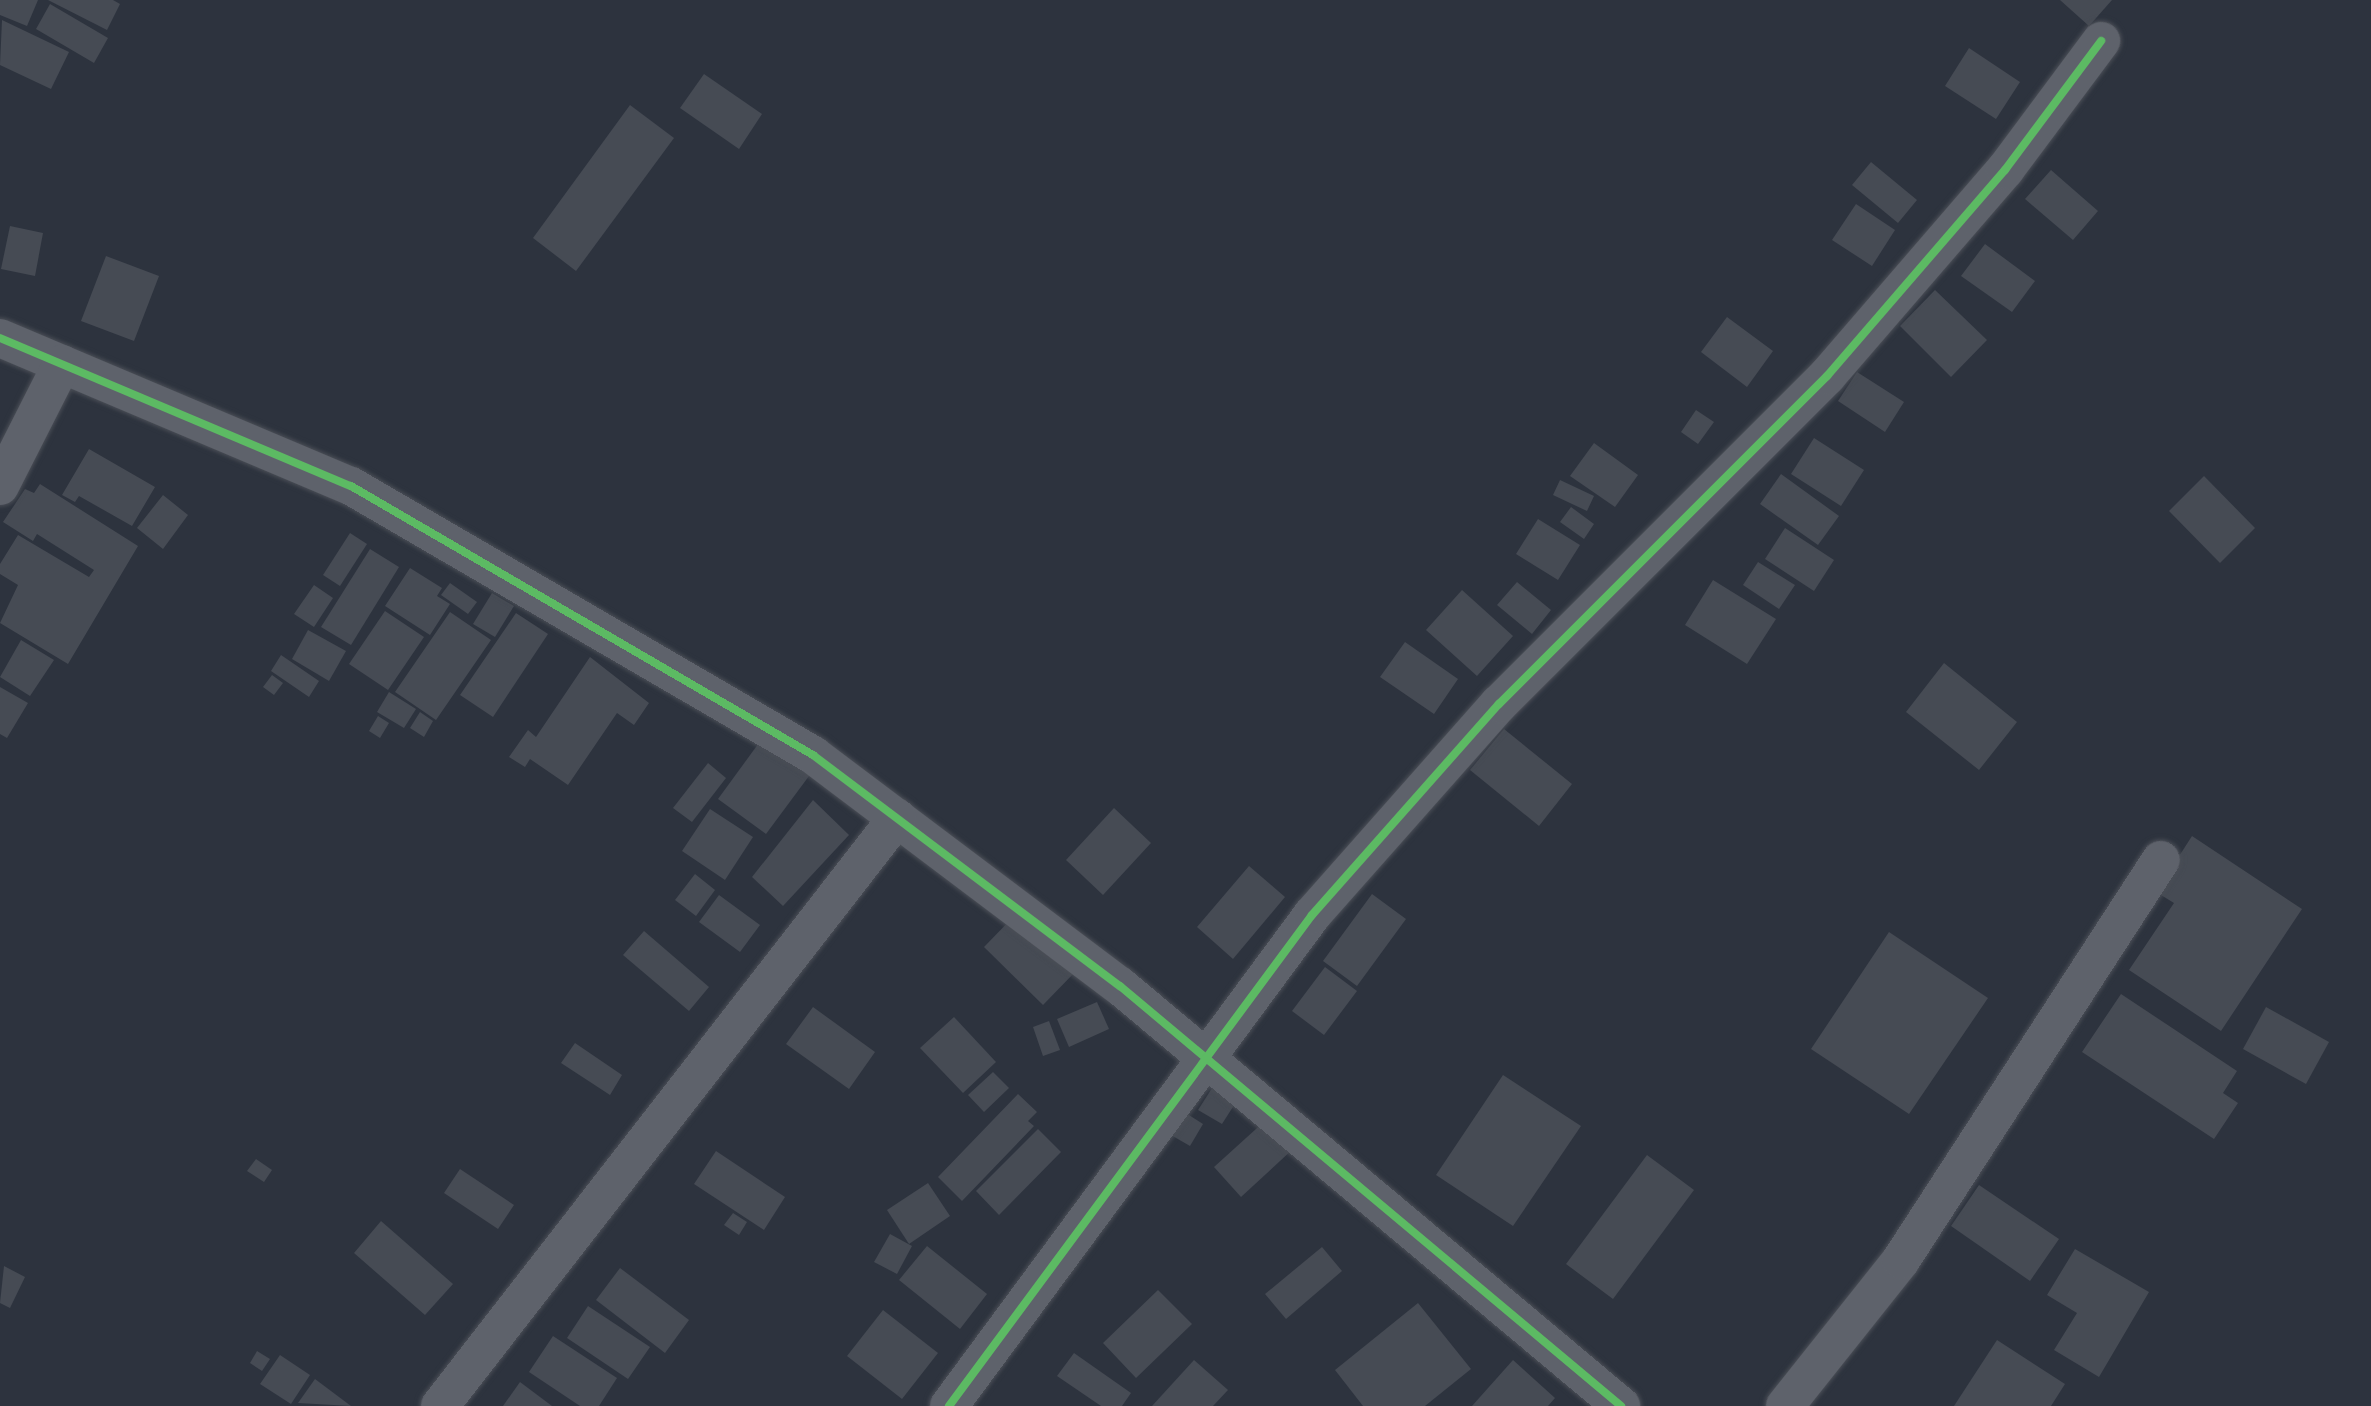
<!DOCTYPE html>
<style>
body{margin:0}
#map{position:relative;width:2371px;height:1406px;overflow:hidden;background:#2d333e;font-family:"PT Sans Narrow",sans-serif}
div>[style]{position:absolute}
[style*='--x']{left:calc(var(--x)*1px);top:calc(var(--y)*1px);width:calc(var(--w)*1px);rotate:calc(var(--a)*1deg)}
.building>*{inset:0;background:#464b54}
.roads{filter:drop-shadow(0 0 2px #4a4e56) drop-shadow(0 0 2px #4a4e56)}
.minor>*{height:38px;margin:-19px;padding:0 19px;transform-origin:19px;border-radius:19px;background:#5e626b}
.cycleway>*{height:8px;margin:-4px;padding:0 4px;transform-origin:4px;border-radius:4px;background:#5cba63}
span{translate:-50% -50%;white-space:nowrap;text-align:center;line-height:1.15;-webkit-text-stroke:8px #202739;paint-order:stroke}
</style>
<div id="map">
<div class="building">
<div style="clip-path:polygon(0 0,38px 0,27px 26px,0 15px)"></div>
<div style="clip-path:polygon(48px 0,113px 0,120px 4px,107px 30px)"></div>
<div style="clip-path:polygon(2060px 0,2112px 0,2089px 26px)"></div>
<div style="clip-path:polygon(50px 4px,108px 38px,94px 63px,36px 29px)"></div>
<div style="clip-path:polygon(2px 20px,69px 52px,51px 89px,0 65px)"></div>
<div style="clip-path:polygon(1969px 48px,2020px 82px,1996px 119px,1945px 86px)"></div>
<div style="clip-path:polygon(704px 74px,762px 114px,739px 149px,680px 108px)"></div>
<div style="clip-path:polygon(630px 105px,674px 138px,576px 271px,533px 238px)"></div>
<div style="clip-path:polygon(1871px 162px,1917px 200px,1898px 223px,1852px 185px)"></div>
<div style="clip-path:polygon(2051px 170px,2098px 211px,2073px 240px,2025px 199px)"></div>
<div style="clip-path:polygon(1856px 204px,1895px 230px,1872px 266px,1832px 240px)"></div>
<div style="clip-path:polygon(10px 226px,43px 233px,35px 276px,1px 269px)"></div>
<div style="clip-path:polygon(1985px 244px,2035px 281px,2012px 312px,1961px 276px)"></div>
<div style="clip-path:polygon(106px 256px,159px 276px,134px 341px,81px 321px)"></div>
<div style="clip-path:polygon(1935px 290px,1987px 340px,1951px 377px,1900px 326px)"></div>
<div style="clip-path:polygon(1727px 317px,1773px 351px,1747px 387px,1701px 352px)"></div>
<div style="clip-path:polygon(1857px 372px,1904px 402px,1885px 432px,1838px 401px)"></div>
<div style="clip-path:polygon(1696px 410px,1714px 422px,1698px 444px,1681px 432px)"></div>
<div style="clip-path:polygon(1814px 438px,1864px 470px,1841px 506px,1791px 474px)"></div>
<div style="clip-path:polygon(1594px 443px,1638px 475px,1615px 507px,1570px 476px)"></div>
<div style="clip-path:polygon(89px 449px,155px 487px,132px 526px,79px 496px,75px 502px,62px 495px)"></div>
<div style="clip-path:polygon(1781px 474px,1839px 516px,1818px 545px,1760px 504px)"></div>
<div style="clip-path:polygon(2204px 476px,2255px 528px,2220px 563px,2169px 511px)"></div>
<div style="clip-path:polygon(1560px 480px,1594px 496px,1587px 511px,1553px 495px)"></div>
<div style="clip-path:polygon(40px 484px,138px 546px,68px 664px,0 623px,18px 585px,0 574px,0 564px,18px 535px,89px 577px,94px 570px,37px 534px,33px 541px,3px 522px,25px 489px,34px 493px)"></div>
<div style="clip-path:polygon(163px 495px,188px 515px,163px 549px,137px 528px)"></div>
<div style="clip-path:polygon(1571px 507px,1594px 524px,1584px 539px,1560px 522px)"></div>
<div style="clip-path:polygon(1538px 519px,1580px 545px,1558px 580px,1516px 554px)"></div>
<div style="clip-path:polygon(1785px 528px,1834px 560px,1814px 591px,1765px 559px)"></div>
<div style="clip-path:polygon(350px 533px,367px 544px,340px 586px,323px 575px)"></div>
<div style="clip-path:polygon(370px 549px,399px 567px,351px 645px,321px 627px)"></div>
<div style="clip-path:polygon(1758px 562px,1795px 585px,1779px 609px,1743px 585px)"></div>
<div style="clip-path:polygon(410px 568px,442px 588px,437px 596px,450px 604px,430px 635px,385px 606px)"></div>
<div style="clip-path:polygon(1713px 580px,1776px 619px,1747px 664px,1685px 625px)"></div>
<div style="clip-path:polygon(1517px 582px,1551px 610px,1532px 634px,1497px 605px)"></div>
<div style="clip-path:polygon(450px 583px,477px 602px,468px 614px,441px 595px)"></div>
<div style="clip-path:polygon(314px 585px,333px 598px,314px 627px,294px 614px)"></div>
<div style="clip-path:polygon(1462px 590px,1513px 636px,1477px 676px,1426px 630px)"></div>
<div style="clip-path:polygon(492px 593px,514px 606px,495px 637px,473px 624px)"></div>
<div style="clip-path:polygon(385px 611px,424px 637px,388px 690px,349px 664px)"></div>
<div style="clip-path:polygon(450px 612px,491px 640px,436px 720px,395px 692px)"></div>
<div style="clip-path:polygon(516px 613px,548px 634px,493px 717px,460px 695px)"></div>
<div style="clip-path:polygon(308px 630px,346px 651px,329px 681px,292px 659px)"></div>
<div style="clip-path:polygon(21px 640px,54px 660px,30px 696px,0 677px)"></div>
<div style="clip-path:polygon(1405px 642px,1458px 679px,1434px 714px,1380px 677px)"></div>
<div style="clip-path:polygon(281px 655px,319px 681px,309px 697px,271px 671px)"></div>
<div style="clip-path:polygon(590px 657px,649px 703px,634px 725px,617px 713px,568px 785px,530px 759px,525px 767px,509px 757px,528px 730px,536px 737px)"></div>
<div style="clip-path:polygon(1944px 663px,2017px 722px,1979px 770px,1906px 712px)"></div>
<div style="clip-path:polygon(272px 675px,283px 683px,274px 695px,263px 687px)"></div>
<div style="clip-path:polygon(0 687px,28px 703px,7px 738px,0 734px)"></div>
<div style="clip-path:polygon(389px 692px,416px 709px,404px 728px,377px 712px)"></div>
<div style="clip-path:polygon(420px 712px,433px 721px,424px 737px,410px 728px)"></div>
<div style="clip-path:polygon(378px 716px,389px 723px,380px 738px,369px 731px)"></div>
<div style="clip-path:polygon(1504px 729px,1572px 784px,1539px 826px,1470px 770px)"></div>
<div style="clip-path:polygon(764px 736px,812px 772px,766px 834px,718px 799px)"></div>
<div style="clip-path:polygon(708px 763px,726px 778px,692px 822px,673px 808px)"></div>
<div style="clip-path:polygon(813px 800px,849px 835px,783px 906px,752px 877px)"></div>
<div style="clip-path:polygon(1114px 808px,1151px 843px,1103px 895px,1066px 860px)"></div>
<div style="clip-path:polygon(710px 809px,753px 837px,725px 880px,682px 851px)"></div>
<div style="clip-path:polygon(2192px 836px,2302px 909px,2221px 1031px,2129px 970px,2174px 903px,2156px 892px)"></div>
<div style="clip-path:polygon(1249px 866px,1285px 897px,1233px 959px,1197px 927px)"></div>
<div style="clip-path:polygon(695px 874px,715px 890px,696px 916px,675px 900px)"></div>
<div style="clip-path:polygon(1372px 894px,1406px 919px,1357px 986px,1323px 961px)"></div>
<div style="clip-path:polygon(719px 895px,760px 925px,740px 952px,699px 922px)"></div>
<div style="clip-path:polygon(1017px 913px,1076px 971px,1043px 1005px,984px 947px)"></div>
<div style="clip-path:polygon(644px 931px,709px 987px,689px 1011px,623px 955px)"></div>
<div style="clip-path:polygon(1889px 932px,1988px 998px,1909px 1114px,1811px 1049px)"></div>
<div style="clip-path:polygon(1325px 967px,1357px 991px,1324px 1035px,1292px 1011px)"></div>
<div style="clip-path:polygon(2121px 994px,2237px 1071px,2223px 1093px,2238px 1103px,2214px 1139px,2082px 1052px)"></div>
<div style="clip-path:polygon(1097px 1002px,1109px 1029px,1069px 1047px,1057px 1019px)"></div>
<div style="clip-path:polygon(813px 1007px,875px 1052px,849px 1089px,786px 1044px)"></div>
<div style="clip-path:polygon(2266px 1007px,2329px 1042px,2306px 1084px,2243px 1049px)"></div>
<div style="clip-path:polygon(954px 1017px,996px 1062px,963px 1093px,920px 1048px)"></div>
<div style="clip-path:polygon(1049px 1021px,1060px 1050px,1043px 1056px,1033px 1027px)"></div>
<div style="clip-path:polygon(575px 1043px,622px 1075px,610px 1095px,561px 1063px)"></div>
<div style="clip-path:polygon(993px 1072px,1009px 1088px,984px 1112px,968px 1095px)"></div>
<div style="clip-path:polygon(1503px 1075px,1581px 1126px,1513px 1226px,1436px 1175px)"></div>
<div style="clip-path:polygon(1214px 1085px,1238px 1099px,1222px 1124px,1198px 1110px)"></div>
<div style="clip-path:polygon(1018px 1094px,1037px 1112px,1028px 1121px,1034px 1126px,962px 1201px,938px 1177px)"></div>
<div style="clip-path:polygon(1178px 1108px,1203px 1124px,1190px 1146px,1164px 1131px)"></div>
<div style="clip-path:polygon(1267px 1119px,1293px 1149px,1241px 1197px,1214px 1167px)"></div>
<div style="clip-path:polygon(1038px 1129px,1061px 1152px,999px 1215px,976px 1191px)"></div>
<div style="clip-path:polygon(716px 1151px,785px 1197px,764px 1230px,694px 1184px)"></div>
<div style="clip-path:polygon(1647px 1155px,1694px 1190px,1613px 1299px,1566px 1264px)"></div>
<div style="clip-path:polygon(256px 1159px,272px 1170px,264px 1182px,247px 1171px)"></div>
<div style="clip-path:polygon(460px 1169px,514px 1205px,498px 1229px,444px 1193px)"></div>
<div style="clip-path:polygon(928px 1183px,950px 1216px,909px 1244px,887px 1210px)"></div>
<div style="clip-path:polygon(1979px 1185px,2059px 1239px,2030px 1281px,1951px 1226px)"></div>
<div style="clip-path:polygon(733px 1213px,747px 1222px,739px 1235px,724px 1225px)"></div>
<div style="clip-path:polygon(381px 1221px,453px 1284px,425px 1315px,354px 1253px)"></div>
<div style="clip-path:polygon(890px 1234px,912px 1246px,897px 1274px,874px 1262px)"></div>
<div style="clip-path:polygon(927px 1246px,987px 1294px,960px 1329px,899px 1280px)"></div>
<div style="clip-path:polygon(1322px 1247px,1342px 1271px,1286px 1319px,1265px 1294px)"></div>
<div style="clip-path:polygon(2075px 1249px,2149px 1292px,2099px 1377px,2054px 1350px,2077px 1313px,2047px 1295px)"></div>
<div style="clip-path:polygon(4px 1266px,25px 1277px,10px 1308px,0 1303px)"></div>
<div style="clip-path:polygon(620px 1268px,689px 1320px,665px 1353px,596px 1300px)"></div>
<div style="clip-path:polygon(1158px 1290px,1192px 1324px,1136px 1378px,1103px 1343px)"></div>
<div style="clip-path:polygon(1418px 1303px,1471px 1369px,1425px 1406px,1363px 1406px,1335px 1370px)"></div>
<div style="clip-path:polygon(588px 1306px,650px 1347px,628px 1379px,567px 1338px)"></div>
<div style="clip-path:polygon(883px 1310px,938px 1353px,902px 1399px,847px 1356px)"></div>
<div style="clip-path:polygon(553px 1336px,617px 1378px,599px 1406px,580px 1406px,529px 1372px)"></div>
<div style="clip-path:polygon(1997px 1340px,2065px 1384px,2051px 1406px,1954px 1406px)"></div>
<div style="clip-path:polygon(257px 1351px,270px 1359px,262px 1371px,250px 1363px)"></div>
<div style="clip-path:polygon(1074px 1353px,1131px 1393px,1122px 1406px,1101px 1406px,1057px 1376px)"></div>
<div style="clip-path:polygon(280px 1355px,310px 1375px,291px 1404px,260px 1384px)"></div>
<div style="clip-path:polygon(1194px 1360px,1228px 1390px,1213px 1406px,1152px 1406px)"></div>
<div style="clip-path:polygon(1513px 1360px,1555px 1398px,1548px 1406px,1472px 1406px)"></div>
<div style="clip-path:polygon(315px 1379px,351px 1406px,298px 1403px)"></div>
<div style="clip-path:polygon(520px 1382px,552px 1406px,503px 1406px)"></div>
</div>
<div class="roads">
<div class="minor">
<div style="--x:0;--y:338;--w:381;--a:22.9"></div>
<div style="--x:351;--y:486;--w:535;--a:30.21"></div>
<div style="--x:813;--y:755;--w:384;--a:37"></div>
<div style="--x:1120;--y:986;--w:654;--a:39.97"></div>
<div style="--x:0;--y:486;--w:137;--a:-63.1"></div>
<div style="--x:440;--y:1406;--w:745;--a:-52.15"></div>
<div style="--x:949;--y:1406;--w:611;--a:-53.52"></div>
<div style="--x:1312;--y:915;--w:282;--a:-48.5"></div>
<div style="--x:1499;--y:704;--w:464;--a:-45"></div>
<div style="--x:1827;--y:376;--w:272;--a:-49.2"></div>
<div style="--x:2005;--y:170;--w:161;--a:-53.3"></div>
<div style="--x:1785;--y:1406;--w:186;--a:-51.5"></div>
<div style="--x:1901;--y:1260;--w:477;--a:-57"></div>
</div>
</div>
<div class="cycleway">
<div style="--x:0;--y:338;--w:381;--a:22.9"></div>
<div style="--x:351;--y:486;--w:535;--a:30.21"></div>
<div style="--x:813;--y:755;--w:384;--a:37"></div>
<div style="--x:1120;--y:986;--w:654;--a:39.97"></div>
<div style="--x:949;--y:1406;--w:611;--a:-53.52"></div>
<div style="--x:1312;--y:915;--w:282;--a:-48.5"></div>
<div style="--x:1499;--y:704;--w:464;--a:-45"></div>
<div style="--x:1827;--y:376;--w:272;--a:-49.2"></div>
<div style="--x:2005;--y:170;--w:161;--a:-53.3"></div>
</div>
</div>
